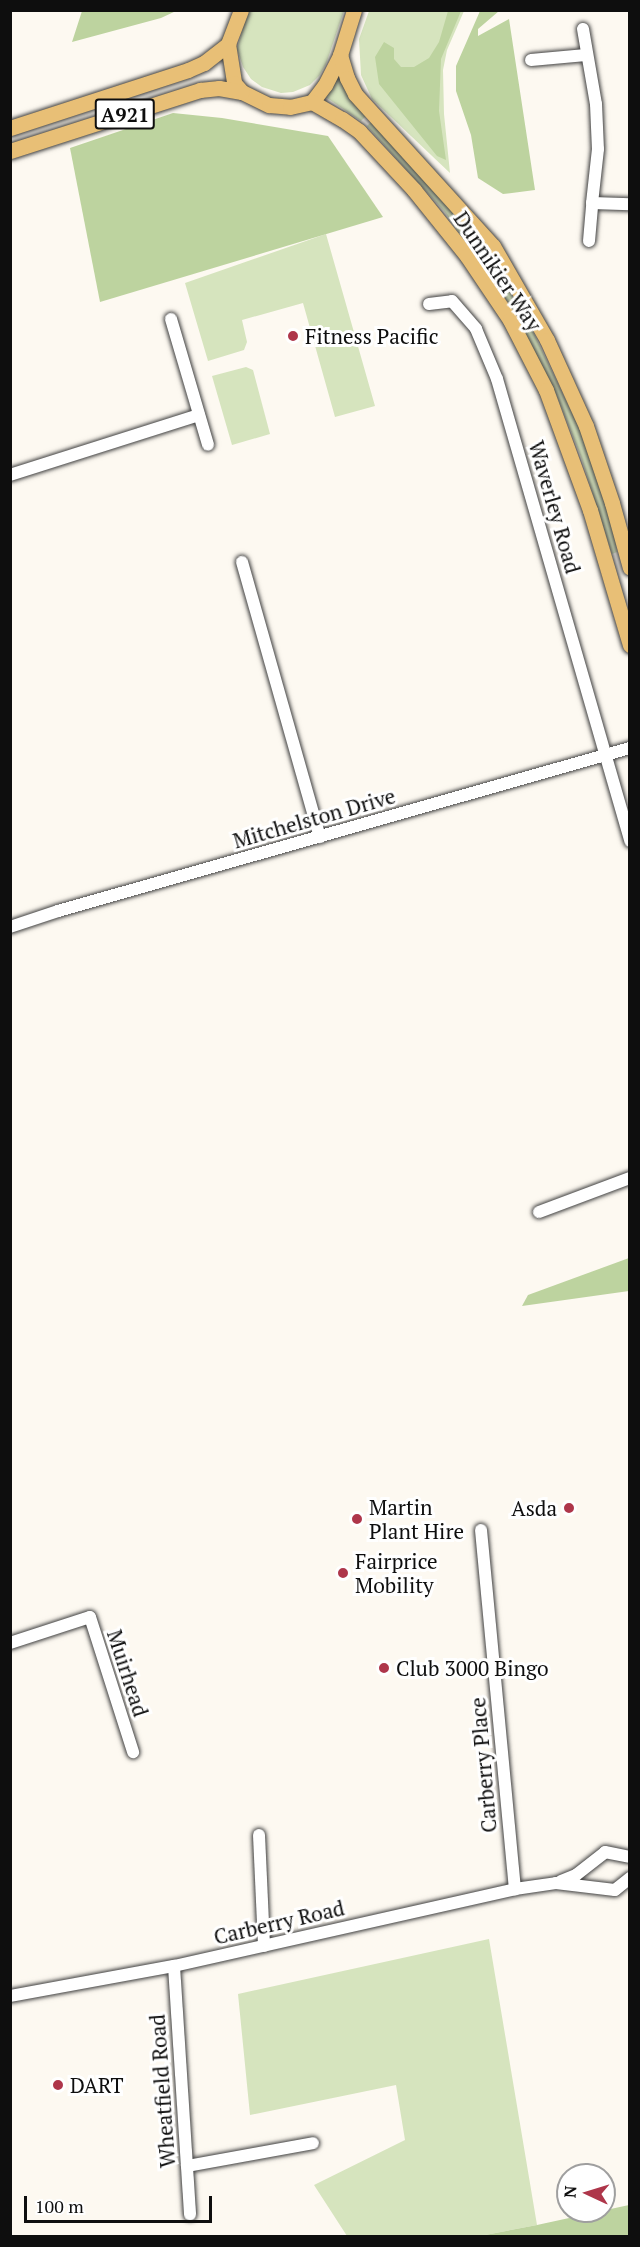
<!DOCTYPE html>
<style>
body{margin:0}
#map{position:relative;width:640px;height:2247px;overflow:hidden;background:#fdf9f1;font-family:"PT Serif",serif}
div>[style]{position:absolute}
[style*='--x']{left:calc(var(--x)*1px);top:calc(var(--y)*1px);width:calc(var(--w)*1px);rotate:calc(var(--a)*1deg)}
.green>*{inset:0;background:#d6e4be}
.forest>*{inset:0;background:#bdd39f}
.roads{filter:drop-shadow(0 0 2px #414141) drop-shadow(0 0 2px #414141)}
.minor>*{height:12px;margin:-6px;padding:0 6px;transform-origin:6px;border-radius:6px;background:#fff}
.major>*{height:15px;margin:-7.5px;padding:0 7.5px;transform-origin:7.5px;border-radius:7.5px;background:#e8bf76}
.dots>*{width:16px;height:16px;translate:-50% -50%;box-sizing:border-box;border:3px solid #fff;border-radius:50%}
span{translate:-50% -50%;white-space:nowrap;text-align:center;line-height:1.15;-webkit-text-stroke:6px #fff;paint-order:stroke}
.shield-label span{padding:2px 4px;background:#fff;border:2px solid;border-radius:4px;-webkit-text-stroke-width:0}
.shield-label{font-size:20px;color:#0e0e0e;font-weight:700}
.street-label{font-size:21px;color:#0e0e0e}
.poi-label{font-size:21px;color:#0e0e0e}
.left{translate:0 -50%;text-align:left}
.right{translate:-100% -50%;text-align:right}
.frame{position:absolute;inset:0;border:12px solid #0e0e0e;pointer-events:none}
.north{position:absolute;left:556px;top:2163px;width:60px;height:60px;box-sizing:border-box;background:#fff;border:2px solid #9f9f9f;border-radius:50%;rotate:274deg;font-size:16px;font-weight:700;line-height:24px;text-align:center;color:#0e0e0e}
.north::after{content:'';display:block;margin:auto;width:21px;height:27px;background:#ae364a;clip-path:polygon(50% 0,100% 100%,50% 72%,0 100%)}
.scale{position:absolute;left:24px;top:2196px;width:188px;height:27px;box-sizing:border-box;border:3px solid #0e0e0e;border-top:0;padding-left:8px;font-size:18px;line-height:21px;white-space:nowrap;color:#0e0e0e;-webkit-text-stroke:4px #fff;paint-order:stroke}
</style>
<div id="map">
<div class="green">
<div style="clip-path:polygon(248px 11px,344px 11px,326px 64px,319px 76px,310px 85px,293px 92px,281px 93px,262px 87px,251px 79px,243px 67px,237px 49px)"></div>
<div style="clip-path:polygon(369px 11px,464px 11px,447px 50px,443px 70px,444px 114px,450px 173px,372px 99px,361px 75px,359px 39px)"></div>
<div style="clip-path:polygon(338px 77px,367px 115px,361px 121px,324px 96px)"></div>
<div style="clip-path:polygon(372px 121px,466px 226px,526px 317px,581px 432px,614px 530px,617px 552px,612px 554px,581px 457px,557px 396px,511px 307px,444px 211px,367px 126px)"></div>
<div style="clip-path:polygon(326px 234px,375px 406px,335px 417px,303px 303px,242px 320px,247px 342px,244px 350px,208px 361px,185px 283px)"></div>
<div style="clip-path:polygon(246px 367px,253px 370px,270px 434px,232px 445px,212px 376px)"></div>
<div style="clip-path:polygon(489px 1939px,537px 2225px,480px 2236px,347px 2236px,314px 2185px,405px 2140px,396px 2085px,250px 2115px,238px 1994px)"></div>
</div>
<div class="forest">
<div style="clip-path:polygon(82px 11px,82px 10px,176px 11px,161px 18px,72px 42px)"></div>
<div style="clip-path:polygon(448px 11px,461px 11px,441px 59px,439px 111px,446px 160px,437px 156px,379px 84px,375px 57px,384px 42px,394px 48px,394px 59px,401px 67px,414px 67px,429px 58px,439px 42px)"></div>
<div style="clip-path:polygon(480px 11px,499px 11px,478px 29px,478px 36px,509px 19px,535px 190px,503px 194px,478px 178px,471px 135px,456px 91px,456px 66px)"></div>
<div style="clip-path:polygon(173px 113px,222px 118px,328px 136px,383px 217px,100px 302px,70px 148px)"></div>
<div style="clip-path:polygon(629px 1258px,629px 1291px,522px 1306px,528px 1295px)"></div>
<div style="clip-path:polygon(629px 2205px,629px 2236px,480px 2236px,537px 2225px)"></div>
</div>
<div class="roads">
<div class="minor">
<div style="--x:583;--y:29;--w:76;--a:80.2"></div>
<div style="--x:596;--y:104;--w:45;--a:87.5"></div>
<div style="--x:598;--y:149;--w:54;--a:96.3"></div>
<div style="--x:531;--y:60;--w:55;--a:-5.2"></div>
<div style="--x:589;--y:241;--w:38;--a:-85"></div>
<div style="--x:592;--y:203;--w:38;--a:2"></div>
<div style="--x:429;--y:304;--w:23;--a:-7"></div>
<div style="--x:452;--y:301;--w:37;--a:49"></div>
<div style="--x:476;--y:329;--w:54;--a:67.2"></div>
<div style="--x:497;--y:379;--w:481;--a:73.9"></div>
<div style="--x:171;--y:319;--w:131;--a:73.6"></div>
<div style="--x:10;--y:475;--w:198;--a:-17.6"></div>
<div style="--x:242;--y:562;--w:286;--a:74.2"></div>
<div style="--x:10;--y:927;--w:51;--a:-18.4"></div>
<div style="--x:58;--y:911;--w:595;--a:-15.91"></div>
<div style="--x:539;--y:1212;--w:97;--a:-20.5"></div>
<div style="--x:481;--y:1530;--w:361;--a:84.6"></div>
<div style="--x:10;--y:1643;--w:84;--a:-18"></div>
<div style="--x:90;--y:1617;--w:142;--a:72.3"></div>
<div style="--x:259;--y:1835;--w:111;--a:87.4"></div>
<div style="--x:561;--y:1881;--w:16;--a:-22"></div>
<div style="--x:576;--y:1875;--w:37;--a:-38"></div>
<div style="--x:605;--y:1852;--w:25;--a:11"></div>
<div style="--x:174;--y:1966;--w:249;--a:86.3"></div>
<div style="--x:10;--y:1996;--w:167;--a:-10.4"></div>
<div style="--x:174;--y:1966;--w:350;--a:-12.7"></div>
<div style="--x:515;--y:1889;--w:41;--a:-8.3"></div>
<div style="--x:556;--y:1883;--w:59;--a:6.8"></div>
<div style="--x:615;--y:1890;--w:19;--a:-39"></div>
<div style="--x:187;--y:2166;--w:128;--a:-10.3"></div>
</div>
<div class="major">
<div style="--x:241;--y:10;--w:36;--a:111"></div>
<div style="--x:228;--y:44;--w:39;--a:81"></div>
<div style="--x:234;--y:83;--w:12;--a:48"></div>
<div style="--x:242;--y:92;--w:30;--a:26"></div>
<div style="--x:269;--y:105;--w:21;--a:5"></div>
<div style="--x:290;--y:107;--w:23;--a:-13"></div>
<div style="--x:312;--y:102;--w:21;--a:-53"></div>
<div style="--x:325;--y:85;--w:34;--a:-63"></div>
<div style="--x:340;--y:55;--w:47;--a:-72.7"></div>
<div style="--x:340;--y:55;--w:24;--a:73"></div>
<div style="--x:347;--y:78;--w:18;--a:63"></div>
<div style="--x:355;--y:94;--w:205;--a:47.8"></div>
<div style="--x:493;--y:246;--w:108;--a:60.1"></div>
<div style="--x:547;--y:340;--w:94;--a:65.6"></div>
<div style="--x:586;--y:426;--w:81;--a:71.3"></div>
<div style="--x:612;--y:503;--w:67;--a:74.5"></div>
<div style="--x:312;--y:102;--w:34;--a:30"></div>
<div style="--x:342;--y:119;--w:21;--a:35"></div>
<div style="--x:359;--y:131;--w:81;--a:47"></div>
<div style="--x:414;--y:190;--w:85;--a:51.2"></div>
<div style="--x:467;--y:256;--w:77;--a:56.1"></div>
<div style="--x:510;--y:320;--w:79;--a:62.8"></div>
<div style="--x:546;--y:390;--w:128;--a:69.9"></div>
<div style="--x:590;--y:510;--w:141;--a:73.5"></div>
<div style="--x:10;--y:128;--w:187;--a:-18"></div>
<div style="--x:188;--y:70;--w:17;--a:-24"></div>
<div style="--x:204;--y:63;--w:31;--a:-38"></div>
<div style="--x:10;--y:151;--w:200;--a:-17.8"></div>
<div style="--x:200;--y:90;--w:19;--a:-6"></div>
<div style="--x:219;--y:88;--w:23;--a:10"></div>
</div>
</div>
<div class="dots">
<div style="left:293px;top:336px;background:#ae364a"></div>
<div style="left:569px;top:1508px;background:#ae364a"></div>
<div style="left:357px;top:1519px;background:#ae364a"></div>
<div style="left:343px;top:1573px;background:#ae364a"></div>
<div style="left:384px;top:1668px;background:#ae364a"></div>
<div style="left:58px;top:2085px;background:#ae364a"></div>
</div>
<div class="shield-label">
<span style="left:125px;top:114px">A921</span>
</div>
<div class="street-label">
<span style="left:498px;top:271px;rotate:56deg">Dunnikier Way</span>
<span style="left:555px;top:507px;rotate:74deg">Waverley Road</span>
<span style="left:314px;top:818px;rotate:-16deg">Mitchelston Drive</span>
<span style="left:128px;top:1673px;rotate:72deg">Muirhead</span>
<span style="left:483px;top:1765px;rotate:-95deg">Carberry Place</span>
<span style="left:279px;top:1922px;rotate:-13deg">Carberry Road</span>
<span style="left:162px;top:2091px;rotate:-94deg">Wheatfield Road</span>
</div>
<div class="poi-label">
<span class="left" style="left:305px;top:336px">Fitness Pacific</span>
<span class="left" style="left:369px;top:1519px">Martin<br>Plant Hire</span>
<span class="right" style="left:557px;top:1508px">Asda</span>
<span class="left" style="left:355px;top:1573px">Fairprice<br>Mobility</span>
<span class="left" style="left:396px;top:1668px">Club 3000 Bingo</span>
<span class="left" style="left:70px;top:2085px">DART</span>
</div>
<div class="frame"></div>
<div class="north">N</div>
<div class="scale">100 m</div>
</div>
